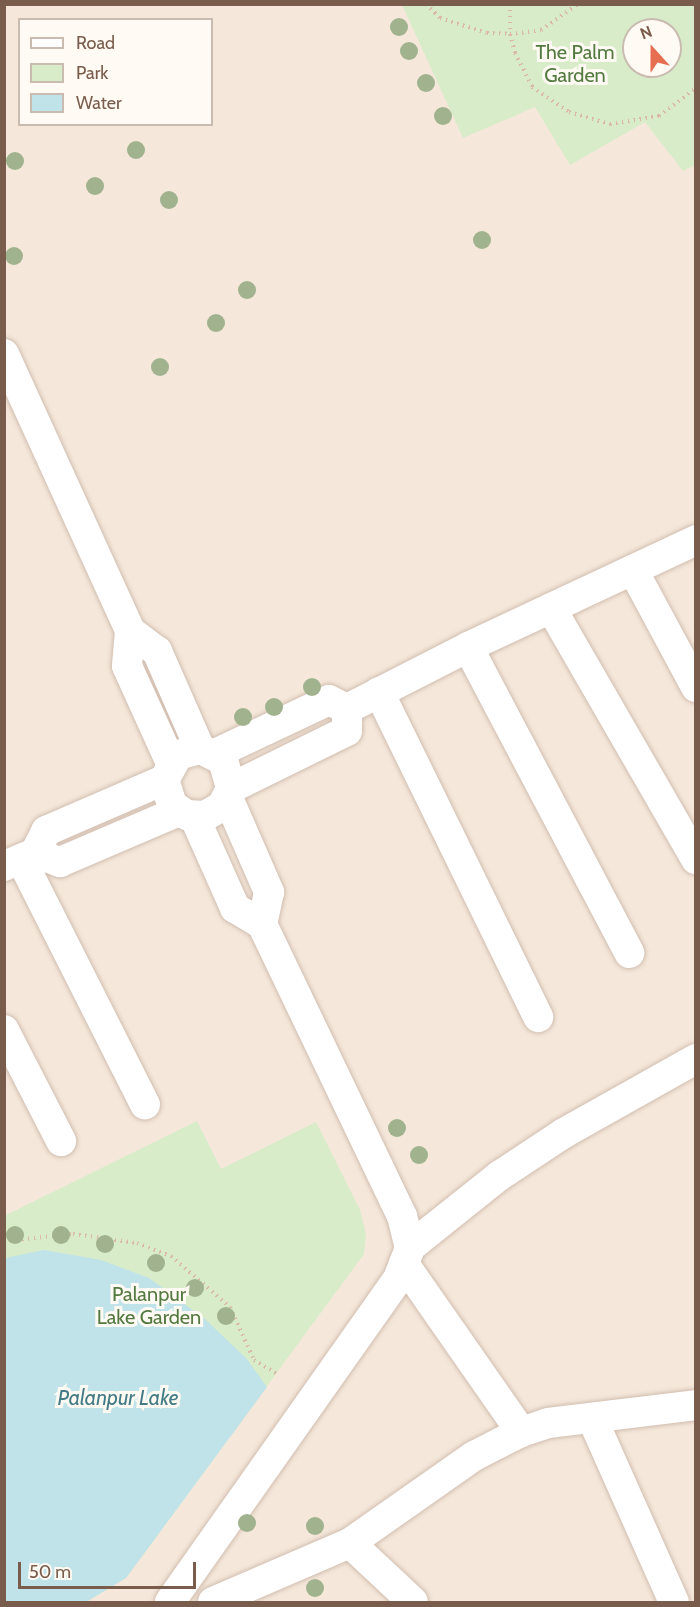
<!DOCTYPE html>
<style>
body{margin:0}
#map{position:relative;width:700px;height:1607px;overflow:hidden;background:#fdf6ec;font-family:Cabin,sans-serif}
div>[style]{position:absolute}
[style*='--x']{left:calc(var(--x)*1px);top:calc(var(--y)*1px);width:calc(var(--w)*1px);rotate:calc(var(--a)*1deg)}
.residential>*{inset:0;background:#f5e8da}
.green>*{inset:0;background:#d8ecc9}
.water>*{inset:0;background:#bfe3e8}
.path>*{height:4px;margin-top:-2px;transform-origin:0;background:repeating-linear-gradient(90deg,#d9b8a5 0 1.5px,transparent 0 6px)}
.roads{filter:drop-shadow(0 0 2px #d1beb0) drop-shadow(0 0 2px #d1beb0)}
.minor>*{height:30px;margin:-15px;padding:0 15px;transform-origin:15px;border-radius:15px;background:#fff}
.trees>*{width:18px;height:18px;margin:-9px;border-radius:50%;background:#a0b28e}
span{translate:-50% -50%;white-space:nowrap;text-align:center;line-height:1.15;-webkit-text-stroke:6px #fffaf3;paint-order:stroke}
.park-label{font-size:20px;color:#537a41}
.water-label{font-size:21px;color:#437c86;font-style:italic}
.frame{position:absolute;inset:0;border:6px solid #7a5c4d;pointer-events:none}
.legend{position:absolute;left:18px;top:18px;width:195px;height:108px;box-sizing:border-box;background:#fffaf3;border:2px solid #cabbb1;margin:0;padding:8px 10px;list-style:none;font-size:18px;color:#7a5c4d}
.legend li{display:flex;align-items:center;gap:12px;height:30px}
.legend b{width:30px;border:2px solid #cabbb1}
.north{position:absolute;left:622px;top:18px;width:60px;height:60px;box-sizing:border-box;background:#fffaf3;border:2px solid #cabbb1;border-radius:50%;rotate:339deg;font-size:16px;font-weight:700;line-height:24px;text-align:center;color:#7a5c4d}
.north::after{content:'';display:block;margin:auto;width:21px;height:27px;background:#e76f51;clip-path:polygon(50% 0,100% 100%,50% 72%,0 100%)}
.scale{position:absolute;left:18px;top:1562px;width:178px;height:27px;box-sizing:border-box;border:3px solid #7a5c4d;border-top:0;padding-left:8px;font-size:18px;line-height:21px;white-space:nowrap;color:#7a5c4d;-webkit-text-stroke:4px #fffaf3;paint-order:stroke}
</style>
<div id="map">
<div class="residential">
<div style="clip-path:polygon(evenodd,5px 5px,695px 5px,695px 1602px,5px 1602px,5px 5px,20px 20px,212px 20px,212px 124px,20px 124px,20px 20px,5px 5px,634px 30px,670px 30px,670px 66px,634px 66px,634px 30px)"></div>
</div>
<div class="green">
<div style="clip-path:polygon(evenodd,402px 5px,695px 5px,695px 165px,683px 171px,645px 122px,570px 165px,535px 107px,463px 138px,402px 5px,634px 30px,670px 30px,670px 66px,634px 66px,634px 30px)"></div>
<div style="clip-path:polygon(197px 1121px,221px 1169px,316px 1122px,360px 1210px,366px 1234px,364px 1254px,126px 1578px,86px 1602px,5px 1602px,4px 1216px)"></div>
</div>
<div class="water">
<div style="clip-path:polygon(44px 1250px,101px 1260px,149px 1278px,206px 1320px,246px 1358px,267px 1387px,126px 1578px,86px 1602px,5px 1602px,5px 1258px)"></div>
</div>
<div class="path">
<div style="--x:426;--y:4;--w:20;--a:45"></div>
<div style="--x:440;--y:18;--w:49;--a:17.7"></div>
<div style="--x:487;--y:33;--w:23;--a:2"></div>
<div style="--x:510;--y:34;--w:31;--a:-7"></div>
<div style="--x:541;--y:30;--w:45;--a:-35.1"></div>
<div style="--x:510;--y:4;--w:30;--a:90"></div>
<div style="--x:510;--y:34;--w:20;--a:75"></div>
<div style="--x:515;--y:53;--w:38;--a:63"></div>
<div style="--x:532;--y:87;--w:45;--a:34"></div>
<div style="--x:569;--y:112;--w:43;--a:16.3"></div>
<div style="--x:610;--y:124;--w:50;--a:-9.3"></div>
<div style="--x:659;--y:116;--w:46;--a:-37.1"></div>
<div style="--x:4;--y:1241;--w:69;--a:-5.8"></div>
<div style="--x:73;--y:1234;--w:65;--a:8"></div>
<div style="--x:137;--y:1243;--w:36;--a:21"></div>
<div style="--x:171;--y:1256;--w:78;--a:40.8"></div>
<div style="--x:230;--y:1307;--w:58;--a:65.6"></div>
<div style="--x:254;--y:1360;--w:27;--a:31"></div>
</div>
<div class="roads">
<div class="minor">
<div style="--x:4;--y:354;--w:304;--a:65.5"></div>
<div style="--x:130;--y:631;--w:34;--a:37"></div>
<div style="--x:157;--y:651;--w:107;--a:66.3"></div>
<div style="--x:633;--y:570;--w:133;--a:61.7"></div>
<div style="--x:551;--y:608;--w:290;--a:60"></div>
<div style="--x:130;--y:631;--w:35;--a:95"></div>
<div style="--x:127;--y:666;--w:107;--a:65.6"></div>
<div style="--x:468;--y:647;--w:346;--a:62.2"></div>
<div style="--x:379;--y:692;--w:362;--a:63.9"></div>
<div style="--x:347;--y:709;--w:136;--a:-27.1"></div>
<div style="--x:468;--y:647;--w:252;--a:-25.1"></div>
<div style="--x:215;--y:754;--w:126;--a:-25.3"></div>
<div style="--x:329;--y:700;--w:20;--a:27"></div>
<div style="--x:231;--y:788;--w:29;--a:-106"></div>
<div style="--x:223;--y:760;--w:25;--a:-154"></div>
<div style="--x:200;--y:749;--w:23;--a:165"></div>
<div style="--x:178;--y:755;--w:29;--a:119"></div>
<div style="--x:164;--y:780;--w:26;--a:72"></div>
<div style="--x:172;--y:805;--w:18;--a:34"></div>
<div style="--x:187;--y:815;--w:18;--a:3"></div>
<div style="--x:205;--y:816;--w:20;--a:-30"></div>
<div style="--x:222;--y:806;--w:20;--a:-63"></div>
<div style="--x:231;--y:788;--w:129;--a:-26.2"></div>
<div style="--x:347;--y:731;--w:22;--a:-90"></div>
<div style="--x:228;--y:798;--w:103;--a:66.4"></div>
<div style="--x:269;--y:892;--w:33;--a:102"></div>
<div style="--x:194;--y:816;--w:101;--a:66"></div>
<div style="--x:235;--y:908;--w:31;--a:31"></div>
<div style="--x:262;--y:924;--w:324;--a:64.4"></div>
<div style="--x:402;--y:1216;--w:32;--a:76"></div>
<div style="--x:35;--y:853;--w:27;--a:20"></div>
<div style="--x:60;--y:862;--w:129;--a:-23.2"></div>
<div style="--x:21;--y:859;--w:275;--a:63.2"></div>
<div style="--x:4;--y:866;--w:34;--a:-23"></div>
<div style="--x:35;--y:853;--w:25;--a:-63"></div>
<div style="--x:46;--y:831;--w:129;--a:-23.4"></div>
<div style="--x:4;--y:1030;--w:125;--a:62.8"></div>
<div style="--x:404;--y:1264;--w:205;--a:55.1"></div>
<div style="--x:592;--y:1418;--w:201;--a:66"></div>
<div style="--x:350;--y:1543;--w:86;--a:43.1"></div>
<div style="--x:170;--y:1602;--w:395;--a:-54.8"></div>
<div style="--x:398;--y:1279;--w:34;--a:-69"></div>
<div style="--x:410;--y:1247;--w:114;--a:-38.6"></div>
<div style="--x:499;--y:1176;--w:78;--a:-33.5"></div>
<div style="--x:564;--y:1133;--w:151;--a:-29.3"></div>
<div style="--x:213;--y:1602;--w:149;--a:-23.3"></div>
<div style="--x:350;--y:1543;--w:151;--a:-35.1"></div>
<div style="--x:474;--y:1456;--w:53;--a:-27.1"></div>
<div style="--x:521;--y:1432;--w:28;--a:-18"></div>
<div style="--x:548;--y:1423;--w:149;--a:-6.9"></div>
</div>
</div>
<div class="trees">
<div style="left:399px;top:27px"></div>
<div style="left:409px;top:51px"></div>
<div style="left:426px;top:83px"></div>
<div style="left:443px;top:116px"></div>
<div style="left:136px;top:150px"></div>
<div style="left:15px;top:161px"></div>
<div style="left:95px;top:186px"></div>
<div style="left:169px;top:200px"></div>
<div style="left:482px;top:240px"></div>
<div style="left:14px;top:256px"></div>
<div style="left:247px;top:290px"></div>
<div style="left:216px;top:323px"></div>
<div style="left:160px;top:367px"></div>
<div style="left:312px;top:687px"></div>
<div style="left:274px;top:707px"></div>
<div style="left:243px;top:717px"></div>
<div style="left:397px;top:1128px"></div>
<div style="left:419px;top:1155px"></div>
<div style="left:15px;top:1235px"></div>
<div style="left:61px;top:1235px"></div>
<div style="left:105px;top:1244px"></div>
<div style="left:156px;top:1263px"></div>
<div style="left:195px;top:1288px"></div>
<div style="left:226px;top:1316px"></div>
<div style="left:247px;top:1523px"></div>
<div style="left:315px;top:1526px"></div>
<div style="left:315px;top:1588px"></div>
</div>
<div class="park-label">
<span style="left:575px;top:64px">The Palm<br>Garden</span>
<span style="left:149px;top:1306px">Palanpur<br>Lake Garden</span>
</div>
<div class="water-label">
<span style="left:118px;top:1398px">Palanpur Lake</span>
</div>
<div class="frame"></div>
<ul class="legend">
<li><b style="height:8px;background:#fff"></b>Road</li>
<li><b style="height:16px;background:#d8ecc9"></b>Park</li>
<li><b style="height:16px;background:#bfe3e8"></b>Water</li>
</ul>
<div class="north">N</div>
<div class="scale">50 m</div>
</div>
